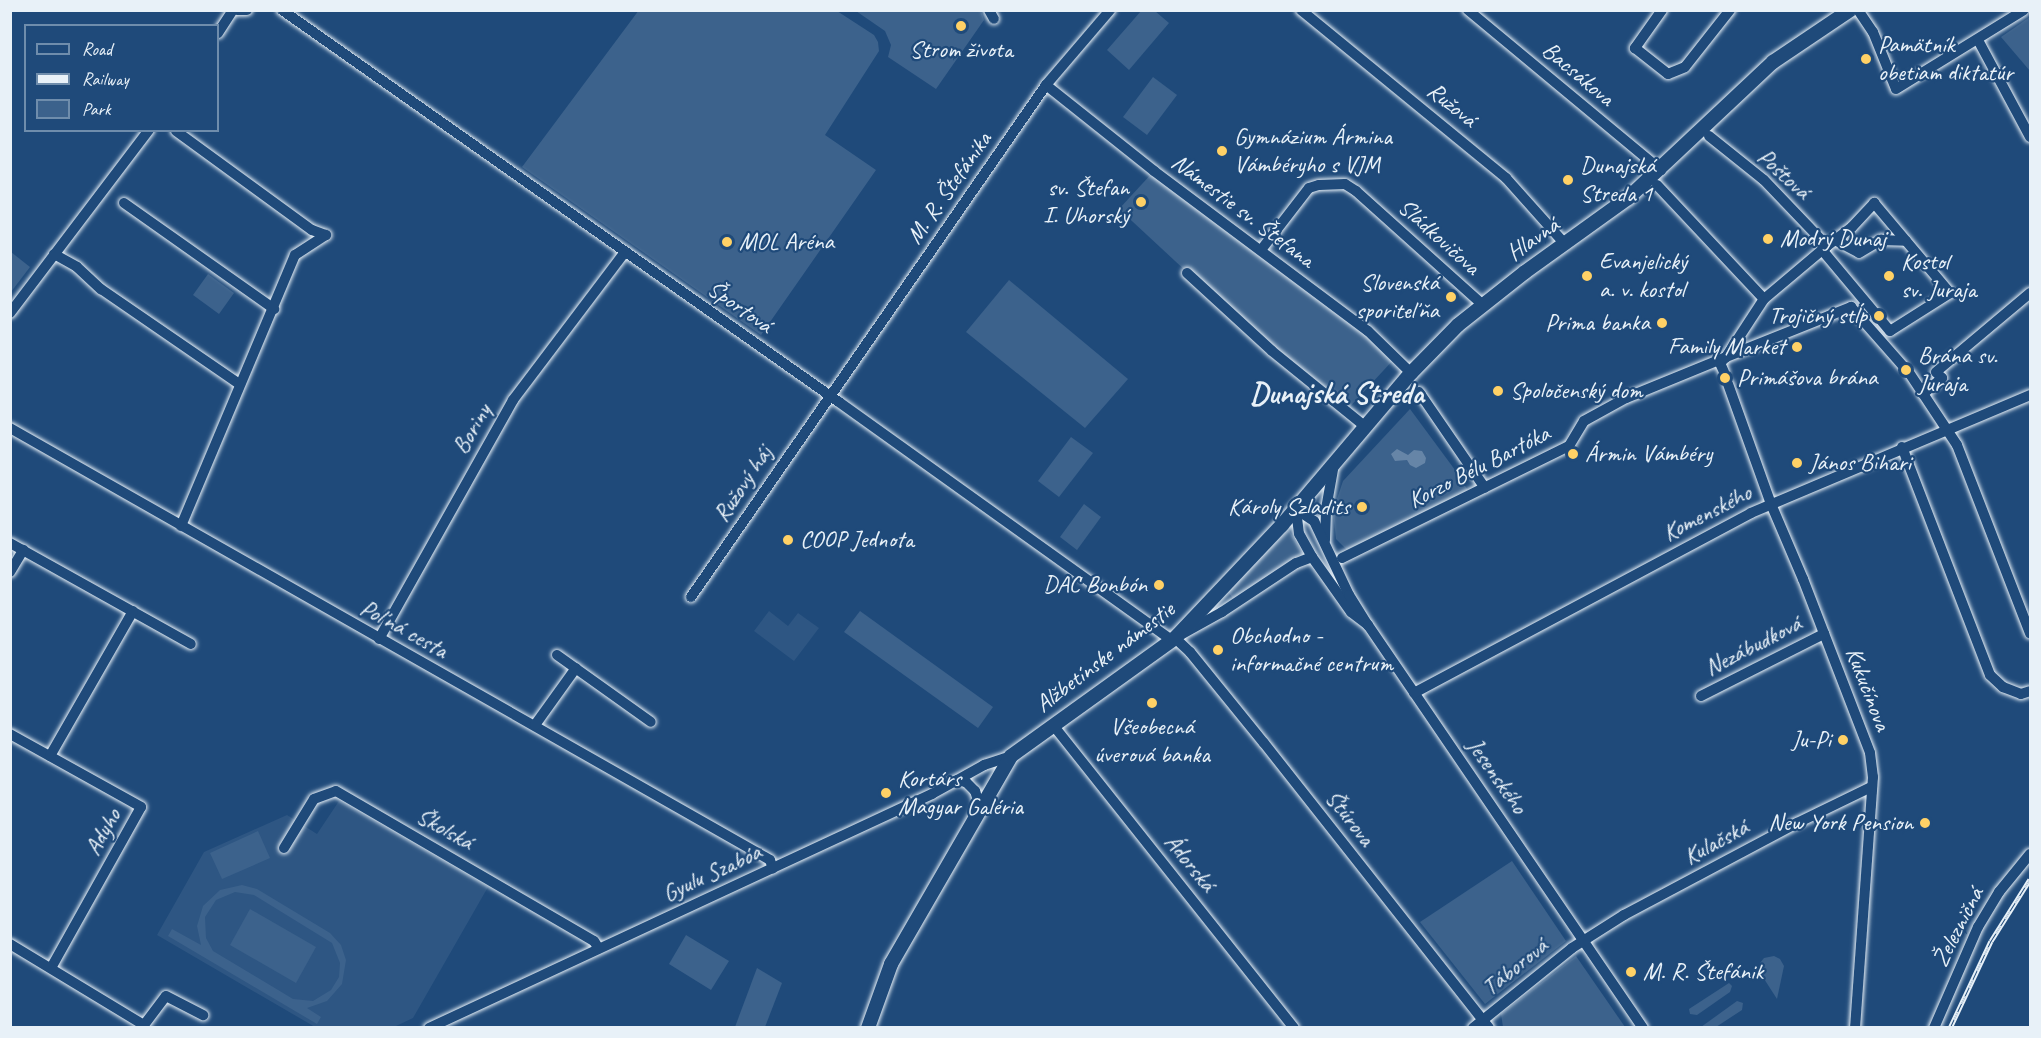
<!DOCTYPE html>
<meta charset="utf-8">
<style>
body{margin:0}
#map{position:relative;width:2041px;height:1038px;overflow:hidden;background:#1f4a7a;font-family:Caveat,sans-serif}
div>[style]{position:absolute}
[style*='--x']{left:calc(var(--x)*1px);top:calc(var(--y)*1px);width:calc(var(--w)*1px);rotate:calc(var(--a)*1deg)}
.built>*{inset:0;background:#2e5683}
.green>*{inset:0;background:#3c628c}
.water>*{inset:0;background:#6685a7}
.roads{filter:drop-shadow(0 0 2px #e8f1f8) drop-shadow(0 0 2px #e8f1f8)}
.minor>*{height:10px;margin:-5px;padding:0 5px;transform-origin:5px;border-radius:5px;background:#1f4a7a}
.major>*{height:14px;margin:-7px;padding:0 7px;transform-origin:7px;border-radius:7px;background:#1f4a7a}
.rail>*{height:5px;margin-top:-2.5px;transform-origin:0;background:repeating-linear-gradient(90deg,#1f4a7a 0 9px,#e8f1f8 0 18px);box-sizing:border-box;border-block:2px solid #e8f1f8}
.dots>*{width:16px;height:16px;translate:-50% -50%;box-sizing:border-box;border:3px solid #1f4a7a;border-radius:50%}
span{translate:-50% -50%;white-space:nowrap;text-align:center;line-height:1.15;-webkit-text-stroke:4.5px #1f4a7a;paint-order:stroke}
.poi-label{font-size:24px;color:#e8f1f8}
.left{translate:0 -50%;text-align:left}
.right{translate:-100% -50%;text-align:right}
.street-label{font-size:24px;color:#e8f1f8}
.district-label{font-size:30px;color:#e8f1f8;font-weight:700}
.frame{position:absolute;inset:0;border:12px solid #e8f1f8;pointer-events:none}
.legend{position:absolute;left:24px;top:24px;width:195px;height:108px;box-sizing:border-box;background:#1f4a7a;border:2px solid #6f8dac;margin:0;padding:8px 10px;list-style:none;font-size:18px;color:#e8f1f8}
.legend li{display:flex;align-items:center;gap:12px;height:30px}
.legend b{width:30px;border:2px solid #6f8dac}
</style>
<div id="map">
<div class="built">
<div style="clip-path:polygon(769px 611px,788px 626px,798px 613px,819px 628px,794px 661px,754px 631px)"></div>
<div style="clip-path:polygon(339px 801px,488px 887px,413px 1018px,394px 1027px,315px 1027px,157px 935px,204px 852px,287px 815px,317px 834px)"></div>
</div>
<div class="green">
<div style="clip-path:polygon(639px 10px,837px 11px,874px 35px,878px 42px,879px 51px,825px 135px,876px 170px,761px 335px,522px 167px)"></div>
<div style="clip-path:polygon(856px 11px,981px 11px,984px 20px,936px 89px,888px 57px,891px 45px,885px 31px)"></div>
<div style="clip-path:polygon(1141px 11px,1155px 11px,1169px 23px,1129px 70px,1107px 50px)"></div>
<div style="clip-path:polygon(2030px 17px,2030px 71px,2001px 37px)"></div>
<div style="clip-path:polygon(1153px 77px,1177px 95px,1147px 135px,1123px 117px)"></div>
<div style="clip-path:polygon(1154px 171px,1395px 358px,1346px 411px,1272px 351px,1119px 209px)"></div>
<div style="clip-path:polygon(11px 252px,30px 267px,11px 292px,10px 292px)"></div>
<div style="clip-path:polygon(208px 274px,234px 293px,219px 314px,193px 295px)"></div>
<div style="clip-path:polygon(1009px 280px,1128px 379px,1085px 428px,966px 332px)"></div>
<div style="clip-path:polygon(1410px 409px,1458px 474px,1470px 494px,1349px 552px,1336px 539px,1333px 511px,1343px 481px)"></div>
<div style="clip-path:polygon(1071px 437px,1093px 453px,1059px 497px,1038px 481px)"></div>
<div style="clip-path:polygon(1084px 504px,1101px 517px,1077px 550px,1060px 537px)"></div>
<div style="clip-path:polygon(1289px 530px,1302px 553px,1234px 600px,1226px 589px)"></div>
<div style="clip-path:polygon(860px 611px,993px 707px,978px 728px,844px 632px)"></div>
<div style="clip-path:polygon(258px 831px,270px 858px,222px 879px,210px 853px)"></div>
<div style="clip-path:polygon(1512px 861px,1566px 941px,1485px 1004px,1420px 922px)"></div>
<div style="clip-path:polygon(evenodd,242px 885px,257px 889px,330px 933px,341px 945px,346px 960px,342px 984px,327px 1001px,307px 1008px,321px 1017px,317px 1024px,168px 936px,172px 929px,201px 945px,197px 926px,203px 906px,220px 890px,242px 885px,235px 892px,254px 895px,332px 943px,340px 963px,339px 977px,331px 990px,313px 1001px,293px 999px,213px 951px,206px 938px,205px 917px,216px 900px,235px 892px)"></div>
<div style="clip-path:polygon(250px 909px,316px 947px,296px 983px,230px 945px)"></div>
<div style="clip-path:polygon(686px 935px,729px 961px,711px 990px,669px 964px)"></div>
<div style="clip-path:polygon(1576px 956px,1625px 1027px,1503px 1027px,1501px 1014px)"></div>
<div style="clip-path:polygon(1774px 956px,1780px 959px,1784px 966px,1777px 999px,1759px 971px,1760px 963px,1764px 958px)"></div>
<div style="clip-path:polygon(757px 968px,782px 983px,765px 1027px,735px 1027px)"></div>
<div style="clip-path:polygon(1729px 983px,1732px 986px,1730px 992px,1697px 1015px,1690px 1014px,1689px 1009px)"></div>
<div style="clip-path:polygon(1737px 1001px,1743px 1003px,1742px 1010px,1716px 1027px,1701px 1027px)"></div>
</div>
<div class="water">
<div style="clip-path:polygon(1397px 449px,1408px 455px,1414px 450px,1422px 451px,1426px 458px,1425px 463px,1416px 468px,1410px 465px,1407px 460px,1395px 461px,1391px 454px)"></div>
</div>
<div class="roads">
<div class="minor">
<div style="--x:237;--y:10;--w:10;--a:0"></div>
<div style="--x:282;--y:10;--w:681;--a:35.14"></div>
<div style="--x:839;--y:402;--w:408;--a:35.6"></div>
<div style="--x:989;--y:10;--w:10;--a:61"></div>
<div style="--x:1301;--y:10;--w:265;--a:39.3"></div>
<div style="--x:1506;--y:178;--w:89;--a:48.2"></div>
<div style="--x:1468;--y:10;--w:251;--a:39.7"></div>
<div style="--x:1662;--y:10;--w:47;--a:125.4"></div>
<div style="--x:1635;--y:48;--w:42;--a:38.2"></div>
<div style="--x:1668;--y:74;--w:18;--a:-22"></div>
<div style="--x:1685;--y:67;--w:73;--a:-51.7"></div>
<div style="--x:1858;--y:10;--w:27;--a:56"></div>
<div style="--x:1873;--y:32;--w:61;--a:68"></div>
<div style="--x:1896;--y:89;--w:150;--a:-31.7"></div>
<div style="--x:218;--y:33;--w:27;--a:-57"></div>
<div style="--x:1978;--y:40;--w:110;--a:61.8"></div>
<div style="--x:1046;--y:85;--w:138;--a:38.5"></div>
<div style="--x:1154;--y:171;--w:267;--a:36.8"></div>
<div style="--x:1368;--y:331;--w:60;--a:44.3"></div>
<div style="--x:176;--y:131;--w:168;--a:36.1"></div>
<div style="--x:312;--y:230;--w:15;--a:20"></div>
<div style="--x:1709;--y:136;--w:70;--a:38.7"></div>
<div style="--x:1764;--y:180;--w:91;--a:46.3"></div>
<div style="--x:1657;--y:185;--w:156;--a:46.8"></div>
<div style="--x:1764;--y:299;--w:82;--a:-40.1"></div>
<div style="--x:1827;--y:246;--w:31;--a:-37"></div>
<div style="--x:1852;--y:227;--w:33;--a:-47"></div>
<div style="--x:1874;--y:203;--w:118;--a:49.8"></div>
<div style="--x:1950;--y:293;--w:71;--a:147.7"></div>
<div style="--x:1890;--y:331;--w:106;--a:-130"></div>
<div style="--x:124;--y:203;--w:184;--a:35.2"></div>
<div style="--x:1835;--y:240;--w:27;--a:28"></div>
<div style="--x:1859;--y:253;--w:26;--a:-31"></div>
<div style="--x:1881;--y:240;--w:25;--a:2"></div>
<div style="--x:1261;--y:250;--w:78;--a:-52.3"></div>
<div style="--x:1309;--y:188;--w:10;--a:-17"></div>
<div style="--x:1319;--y:185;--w:26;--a:-2"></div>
<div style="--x:1345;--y:184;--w:13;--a:32"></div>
<div style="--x:1356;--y:191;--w:171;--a:41.9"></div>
<div style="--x:54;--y:254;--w:26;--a:29"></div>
<div style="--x:77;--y:267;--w:33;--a:43"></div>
<div style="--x:101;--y:289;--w:168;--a:34.5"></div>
<div style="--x:1187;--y:273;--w:115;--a:42.5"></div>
<div style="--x:1272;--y:351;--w:121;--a:39"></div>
<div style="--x:10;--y:313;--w:230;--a:-52.8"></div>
<div style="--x:1724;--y:372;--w:10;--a:-114"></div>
<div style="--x:1720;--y:363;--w:8;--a:-45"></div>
<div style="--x:1726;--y:357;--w:135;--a:-21.8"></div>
<div style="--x:1851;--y:307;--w:79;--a:48.6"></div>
<div style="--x:1910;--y:374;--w:85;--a:56.5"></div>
<div style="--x:1957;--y:445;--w:202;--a:68.8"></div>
<div style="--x:1728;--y:384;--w:127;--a:70.3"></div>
<div style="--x:1771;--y:504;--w:82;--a:66.9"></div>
<div style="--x:1803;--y:579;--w:186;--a:68.9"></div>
<div style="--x:1870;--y:753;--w:24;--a:83"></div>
<div style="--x:1873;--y:777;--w:252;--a:94.1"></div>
<div style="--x:1419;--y:392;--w:116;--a:55.5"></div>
<div style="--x:1923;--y:394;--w:25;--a:-40"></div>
<div style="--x:1942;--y:378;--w:8;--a:-135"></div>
<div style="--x:1936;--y:372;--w:123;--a:-40"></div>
<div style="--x:10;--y:428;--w:874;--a:29.61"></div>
<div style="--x:770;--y:860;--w:9;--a:72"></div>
<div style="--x:1902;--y:447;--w:244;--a:68.9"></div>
<div style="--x:1990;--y:675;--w:18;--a:43"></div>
<div style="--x:2003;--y:687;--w:19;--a:21"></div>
<div style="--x:2021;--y:694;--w:9;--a:-18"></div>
<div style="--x:181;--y:526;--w:294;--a:-67.2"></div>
<div style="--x:295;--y:255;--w:37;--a:-33"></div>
<div style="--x:1325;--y:540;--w:31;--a:-88"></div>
<div style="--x:1326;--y:509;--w:46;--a:-79.9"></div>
<div style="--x:10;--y:543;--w:207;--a:29.2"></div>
<div style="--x:1312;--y:557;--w:17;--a:159"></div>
<div style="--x:1296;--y:563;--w:89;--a:146.5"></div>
<div style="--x:1222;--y:612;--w:54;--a:151"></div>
<div style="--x:1175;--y:638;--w:21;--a:43"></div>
<div style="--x:1190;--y:652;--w:117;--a:50.9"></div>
<div style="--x:1264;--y:743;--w:363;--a:51.7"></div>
<div style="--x:1342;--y:558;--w:253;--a:-26.3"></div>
<div style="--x:1569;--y:446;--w:29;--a:-59"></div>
<div style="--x:1584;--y:421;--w:48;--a:-28.7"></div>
<div style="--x:1626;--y:398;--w:108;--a:-22.3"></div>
<div style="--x:1726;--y:357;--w:69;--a:-56.8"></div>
<div style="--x:10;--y:572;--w:26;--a:-59"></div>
<div style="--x:691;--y:597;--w:623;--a:-55.26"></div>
<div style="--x:1046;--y:85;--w:99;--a:-49.5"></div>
<div style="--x:1368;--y:625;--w:21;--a:-143"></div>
<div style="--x:1351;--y:612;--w:67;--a:-125.3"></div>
<div style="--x:1312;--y:557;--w:26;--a:-119"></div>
<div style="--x:1299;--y:534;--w:25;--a:-97"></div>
<div style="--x:1296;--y:509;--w:22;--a:34"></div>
<div style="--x:1314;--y:521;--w:82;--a:64.7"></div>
<div style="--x:1349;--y:595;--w:36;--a:58"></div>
<div style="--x:1368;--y:625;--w:488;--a:55.7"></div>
<div style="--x:379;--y:639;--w:274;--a:-60.7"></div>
<div style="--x:513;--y:400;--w:184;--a:-52.9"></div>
<div style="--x:557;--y:655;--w:115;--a:35.5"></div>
<div style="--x:1414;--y:693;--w:382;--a:-28.1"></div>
<div style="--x:1751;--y:513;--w:303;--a:-22.9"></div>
<div style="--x:1701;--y:696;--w:138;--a:-26.8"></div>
<div style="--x:535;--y:725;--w:70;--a:-54.3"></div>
<div style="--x:1053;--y:725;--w:387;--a:51.5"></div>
<div style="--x:10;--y:734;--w:150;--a:29.1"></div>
<div style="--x:141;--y:807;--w:184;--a:119.2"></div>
<div style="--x:50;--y:756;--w:167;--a:-60.2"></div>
<div style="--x:957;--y:780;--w:9;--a:13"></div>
<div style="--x:966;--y:782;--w:13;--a:45"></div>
<div style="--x:975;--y:791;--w:16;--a:72"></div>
<div style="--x:284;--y:848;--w:57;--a:-58.5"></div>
<div style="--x:314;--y:799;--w:23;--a:-20"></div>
<div style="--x:336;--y:791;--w:298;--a:30.2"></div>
<div style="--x:594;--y:941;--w:9;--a:58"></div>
<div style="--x:10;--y:944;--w:157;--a:31.2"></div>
<div style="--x:144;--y:1025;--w:36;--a:-53"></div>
<div style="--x:166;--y:996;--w:42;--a:27.2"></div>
<div style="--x:429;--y:1028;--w:555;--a:-24.95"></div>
<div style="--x:932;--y:794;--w:60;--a:-29.1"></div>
<div style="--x:984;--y:765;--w:28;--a:-18"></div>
<div style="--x:1473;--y:1028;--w:127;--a:-38.9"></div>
<div style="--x:1572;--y:948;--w:62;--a:-32.4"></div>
<div style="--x:1624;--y:915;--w:196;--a:-28"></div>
<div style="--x:1797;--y:823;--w:82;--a:-25.9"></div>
<div style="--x:1934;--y:1028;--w:110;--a:-66.5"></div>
<div style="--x:1978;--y:927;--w:41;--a:-59"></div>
<div style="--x:1999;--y:892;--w:49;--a:-50.8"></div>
</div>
<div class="major">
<div style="--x:868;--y:1028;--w:68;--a:-70.2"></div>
<div style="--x:891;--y:964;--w:240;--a:-60"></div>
<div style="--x:1011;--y:756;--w:202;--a:-35.7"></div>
<div style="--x:1175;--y:638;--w:156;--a:-46.6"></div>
<div style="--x:1282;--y:525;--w:199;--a:-49.7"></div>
<div style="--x:1411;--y:373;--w:67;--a:-45.6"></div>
<div style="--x:1458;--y:325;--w:85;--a:-38.3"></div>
<div style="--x:1525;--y:272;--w:127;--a:-35.7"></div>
<div style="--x:1628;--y:198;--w:199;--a:-43.2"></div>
<div style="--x:1773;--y:62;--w:93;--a:-34"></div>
</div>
</div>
<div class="rail">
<div style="--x:1950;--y:1028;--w:96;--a:-64.8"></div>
<div style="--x:1991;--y:941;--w:73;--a:-57.8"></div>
</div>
<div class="dots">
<div style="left:961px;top:26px;background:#ffd166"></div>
<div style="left:1866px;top:59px;background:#ffd166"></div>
<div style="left:1222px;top:151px;background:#ffd166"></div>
<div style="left:1568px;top:180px;background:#ffd166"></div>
<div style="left:1141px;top:202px;background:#ffd166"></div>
<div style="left:1768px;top:239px;background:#ffd166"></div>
<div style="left:727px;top:242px;background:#ffd166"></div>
<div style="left:1587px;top:276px;background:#ffd166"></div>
<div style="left:1889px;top:276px;background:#ffd166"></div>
<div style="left:1451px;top:297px;background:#ffd166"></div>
<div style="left:1879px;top:316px;background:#ffd166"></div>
<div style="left:1662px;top:323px;background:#ffd166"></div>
<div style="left:1797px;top:347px;background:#ffd166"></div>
<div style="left:1906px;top:370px;background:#ffd166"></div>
<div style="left:1725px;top:378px;background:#ffd166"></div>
<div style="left:1498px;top:391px;background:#ffd166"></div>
<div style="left:1573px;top:454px;background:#ffd166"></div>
<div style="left:1797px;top:463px;background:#ffd166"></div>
<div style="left:1362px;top:507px;background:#ffd166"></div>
<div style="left:788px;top:540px;background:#ffd166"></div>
<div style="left:1159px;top:585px;background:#ffd166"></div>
<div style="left:1218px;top:650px;background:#ffd166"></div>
<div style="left:1152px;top:703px;background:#ffd166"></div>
<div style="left:1843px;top:740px;background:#ffd166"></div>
<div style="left:886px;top:793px;background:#ffd166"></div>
<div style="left:1925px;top:823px;background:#ffd166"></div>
<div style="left:1631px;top:972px;background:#ffd166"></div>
</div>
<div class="poi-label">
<span class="left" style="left:1878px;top:59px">Pamätník<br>obetiam diktatúr</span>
<span style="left:961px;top:50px">Strom života</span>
<span class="left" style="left:1234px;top:151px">Gymnázium Ármina<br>Vámbéryho s VJM</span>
<span class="left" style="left:1580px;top:180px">Dunajská<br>Streda 1</span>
<span class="right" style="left:1129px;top:202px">sv. Štefan<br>I. Uhorský</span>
<span class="left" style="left:1780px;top:239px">Modrý Dunaj</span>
<span class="left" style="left:739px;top:242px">MOL Aréna</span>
<span class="left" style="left:1599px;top:276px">Evanjelický<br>a. v. kostol</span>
<span class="left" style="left:1901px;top:276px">Kostol<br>sv. Juraja</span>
<span class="right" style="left:1439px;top:297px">Slovenská<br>sporiteľňa</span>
<span class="right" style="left:1867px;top:316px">Trojičný stĺp</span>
<span class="right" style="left:1650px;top:323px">Prima banka</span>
<span class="right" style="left:1785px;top:347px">Family Market</span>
<span class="left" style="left:1918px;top:370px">Brána sv.<br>Juraja</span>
<span class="left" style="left:1737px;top:378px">Primášova brána</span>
<span class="left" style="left:1510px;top:391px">Spoločenský dom</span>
<span class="left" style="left:1585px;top:454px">Ármin Vámbéry</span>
<span class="left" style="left:1809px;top:463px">János Bihari</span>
<span class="right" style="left:1350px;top:507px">Károly Szladits</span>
<span class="left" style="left:800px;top:540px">COOP Jednota</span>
<span class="right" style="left:1147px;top:585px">DAC Bonbón</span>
<span class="left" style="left:1230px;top:650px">Obchodno -<br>informačné centrum</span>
<span style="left:1152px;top:741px">Všeobecná<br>úverová banka</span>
<span class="right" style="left:1831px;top:740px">Ju-Pi</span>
<span class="left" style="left:898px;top:793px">Kortárs<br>Magyar Galéria</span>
<span class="right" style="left:1913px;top:823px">New York Pension</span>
<span class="left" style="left:1643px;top:972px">M. R. Štefánik</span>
</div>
<div class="street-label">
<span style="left:1578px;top:74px;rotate:40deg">Bacsákova</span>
<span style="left:1452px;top:105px;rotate:39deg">Ružová</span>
<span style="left:1784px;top:174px;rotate:43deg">Poštová</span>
<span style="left:949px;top:188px;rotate:-55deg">M. R. Štefánika</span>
<span style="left:1243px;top:211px;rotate:37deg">Námestie sv. Štefana</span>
<span style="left:1439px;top:237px;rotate:42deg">Sládkovičova</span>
<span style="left:1533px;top:239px;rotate:-35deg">Hlavná</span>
<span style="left:740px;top:307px;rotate:35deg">Športová</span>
<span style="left:472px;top:429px;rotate:-60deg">Boriny</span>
<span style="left:1479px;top:467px;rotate:-27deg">Korzo Bélu Bartóka</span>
<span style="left:743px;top:484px;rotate:-56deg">Ružový háj</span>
<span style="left:1707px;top:513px;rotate:-27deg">Komenského</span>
<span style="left:404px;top:629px;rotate:29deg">Poľná cesta</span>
<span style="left:1753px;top:646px;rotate:-27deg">Nezábudková</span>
<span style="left:1105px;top:657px;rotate:-37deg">Alžbetínske námestie</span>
<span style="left:1868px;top:689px;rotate:69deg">Kukučínova</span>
<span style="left:1497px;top:776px;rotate:55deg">Jesenského</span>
<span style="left:1350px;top:818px;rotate:52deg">Štúrova</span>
<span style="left:445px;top:829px;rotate:30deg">Školská</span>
<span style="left:103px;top:832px;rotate:-61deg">Adyho</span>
<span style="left:1716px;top:842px;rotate:-28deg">Kulačská</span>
<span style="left:1190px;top:863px;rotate:51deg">Ádorská</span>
<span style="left:712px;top:873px;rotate:-25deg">Gyulu Szabóa</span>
<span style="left:1958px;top:927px;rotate:-63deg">Železničná</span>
<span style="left:1515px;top:967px;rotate:-39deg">Táborová</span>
</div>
<div class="district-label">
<span style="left:1337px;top:393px">Dunajská Streda</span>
</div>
<div class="frame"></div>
<ul class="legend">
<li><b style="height:8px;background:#1f4a7a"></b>Road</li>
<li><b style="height:8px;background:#e8f1f8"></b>Railway</li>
<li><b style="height:16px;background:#3c628c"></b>Park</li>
</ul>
</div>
